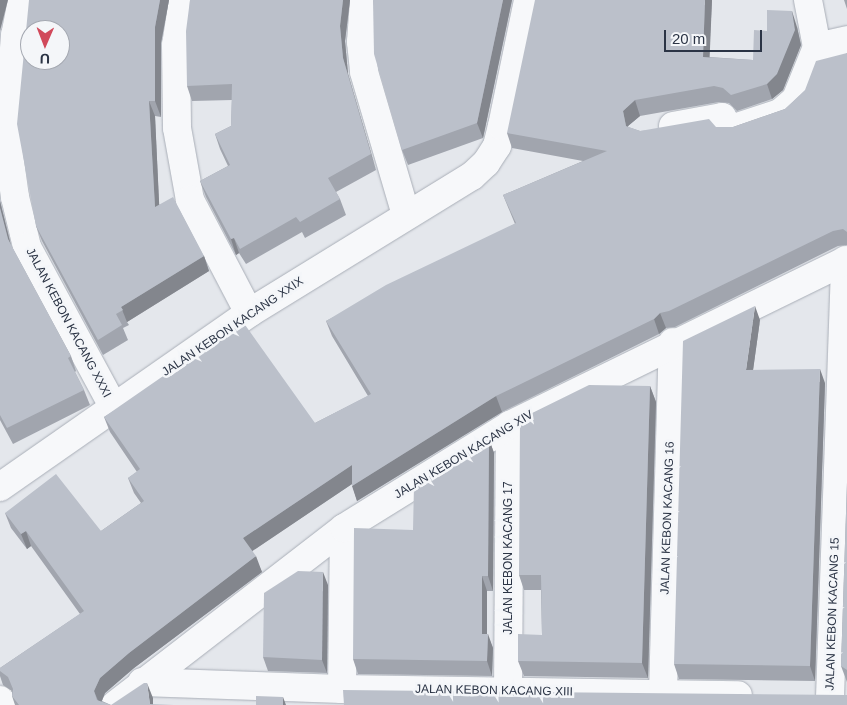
<!DOCTYPE html>
<style>
body{margin:0}
#map{position:relative;width:847px;height:705px;overflow:hidden;background:#e4e7ec;font-family:Helvetica,sans-serif}
div>[style]{position:absolute}
[style*='--x']{left:calc(var(--x)*1px);top:calc(var(--y)*1px);width:calc(var(--w)*1px);rotate:calc(var(--a)*1deg)}
.roads{filter:drop-shadow(0 0 1px #a9aeb7) drop-shadow(0 0 1px #a9aeb7)}
.minor>*{height:28px;margin:-14px;padding:0 14px;transform-origin:14px;border-radius:14px;background:#f7f8fa}
.wall>*{inset:0;background:#a1a5ae}
.shaded-wall>*{inset:0;background:#83868d}
.building>*{inset:0;background:#bbc0ca}
span{translate:-50% -50%;white-space:nowrap;text-align:center;line-height:1.15;-webkit-text-stroke:5px #f4f6f9;paint-order:stroke}
.street-label{font-size:12px;color:#2b3445}
.north{position:absolute;left:20px;top:20px;width:50px;height:50px;box-sizing:border-box;background:#f4f6f9;border:1px solid #a4a8b1;border-radius:50%;rotate:181deg;font-size:14px;font-weight:700;line-height:20px;text-align:center;color:#2b3445}
.north::after{content:'';display:block;margin:auto;width:18px;height:22px;background:#d1495b;clip-path:polygon(50% 0,100% 100%,50% 72%,0 100%)}
.scale{position:absolute;left:664px;top:30px;width:98px;height:22px;box-sizing:border-box;border:2px solid #2b3445;border-top:0;padding-left:6px;font-size:15px;line-height:18px;white-space:nowrap;color:#2b3445;-webkit-text-stroke:4px #f4f6f9;paint-order:stroke}
</style>
<div id="map">
<div class="roads">
<div class="minor">
<div style="--x:22;--y:0;--w:36;--a:101"></div>
<div style="--x:15;--y:35;--w:105;--a:94.4"></div>
<div style="--x:7;--y:140;--w:58;--a:82"></div>
<div style="--x:15;--y:197;--w:51;--a:76.5"></div>
<div style="--x:27;--y:247;--w:183;--a:61.6"></div>
<div style="--x:183;--y:0;--w:46;--a:98.8"></div>
<div style="--x:176;--y:45;--w:83;--a:89.3"></div>
<div style="--x:177;--y:128;--w:73;--a:79.8"></div>
<div style="--x:190;--y:200;--w:127;--a:62.4"></div>
<div style="--x:364;--y:0;--w:42;--a:94.1"></div>
<div style="--x:361;--y:42;--w:30;--a:84"></div>
<div style="--x:364;--y:72;--w:149;--a:73.6"></div>
<div style="--x:808;--y:0;--w:48;--a:79.2"></div>
<div style="--x:817;--y:47;--w:31;--a:-13"></div>
<div style="--x:673;--y:126;--w:50;--a:-10.4"></div>
<div style="--x:722;--y:117;--w:13;--a:58"></div>
<div style="--x:729;--y:128;--w:5;--a:0"></div>
<div style="--x:734;--y:128;--w:48;--a:-18.1"></div>
<div style="--x:780;--y:113;--w:21;--a:-41"></div>
<div style="--x:796;--y:99;--w:56;--a:-68"></div>
<div style="--x:0;--y:487;--w:304;--a:-34.9"></div>
<div style="--x:249;--y:313;--w:262;--a:-31.6"></div>
<div style="--x:472;--y:176;--w:19;--a:-43"></div>
<div style="--x:486;--y:163;--w:20;--a:-57"></div>
<div style="--x:497;--y:146;--w:21;--a:-76"></div>
<div style="--x:502;--y:126;--w:129;--a:-78.3"></div>
<div style="--x:142;--y:682;--w:200;--a:2"></div>
<div style="--x:342;--y:689;--w:396;--a:0.9"></div>
<div style="--x:342;--y:689;--w:161;--a:-89.3"></div>
<div style="--x:508;--y:691;--w:266;--a:-89.6"></div>
<div style="--x:663;--y:693;--w:351;--a:-88.4"></div>
<div style="--x:830;--y:697;--w:437;--a:-88"></div>
<div style="--x:0;--y:700;--w:6;--a:59"></div>
<div style="--x:115;--y:705;--w:289;--a:-37.7"></div>
<div style="--x:344;--y:528;--w:195;--a:-31.8"></div>
<div style="--x:510;--y:425;--w:375;--a:-26.1"></div>
</div>
</div>
<div class="wall">
<div style="clip-path:polygon(29px 0,169px 0,161px 43px,161px 117px,155px 116px,159px 204px,204px 256px,209px 271px,127px 322px,129px 325px,123px 328px,128px 340px,103px 355px,42px 241px,36px 226px)"></div>
<div style="clip-path:polygon(190px 0,350px 0,345px 41px,348px 74px,376px 170px,336px 192px,340px 199px,346px 215px,305px 238px,302px 232px,246px 264px,239px 253px,236px 255px,206px 197px,200px 181px,228px 166px,220px 149px,215px 134px,231px 126px,232px 100px,192px 101px,187px 86px)"></div>
<div style="clip-path:polygon(373px 0,512px 0,483px 138px,408px 165px,402px 150px)"></div>
<div style="clip-path:polygon(712px 0,709px 57px,753px 60px,767px 31px,797px 27px,801px 45px,783px 90px,772px 99px,737px 111px,729px 103px,719px 102px,640px 116px,628px 126px,628px 127px,640px 131px,716px 127px,733px 127px,785px 109px,847px 53px,847px 245px,838px 246px,675px 327px,666px 328px,659px 334px,502px 412px,357px 501px,352px 484px,252px 551px,262px 572px,134px 668px,105px 693px,102px 701px,111px 705px,15px 705px,12px 696px,12px 691px,3px 685px,0 676px,0 668px,80px 614px,31px 546px,27px 549px,11px 528px,5px 513px,101px 531px,141px 503px,134px 493px,128px 478px,137px 472px,110px 432px,104px 417px,171px 376px,315px 423px,368px 396px,332px 336px,326px 321px,515px 224px,503px 195px,583px 161px,512px 148px,507px 133px)"></div>
<div style="clip-path:polygon(844px 0,847px 0,847px 9px)"></div>
<div style="clip-path:polygon(0 201px,11px 245px,71px 356px,76px 371px,75px 372px,84px 390px,90px 405px,13px 444px,0 420px)"></div>
<div style="clip-path:polygon(760px 320px,753px 370px,825px 383px,815px 681px,679px 679px,674px 664px)"></div>
<div style="clip-path:polygon(650px 386px,656px 402px,648px 678px,524px 676px,518px 661px,542px 635px,541px 590px,524px 590px,519px 575px)"></div>
<div style="clip-path:polygon(489px 439px,494px 453px,493px 591px,487px 591px,487px 634px,493px 648px,492px 676px,358px 674px,353px 659px,413px 530px)"></div>
<div style="clip-path:polygon(847px 483px,847px 682px,841px 666px)"></div>
<div style="clip-path:polygon(328px 585px,327px 673px,268px 671px,263px 657px)"></div>
</div>
<div class="shaded-wall">
<div style="clip-path:polygon(0 0,8px 0,0 31px)"></div>
<div style="clip-path:polygon(160px 0,169px 0,161px 43px,161px 117px,155px 101px,155px 27px)"></div>
<div style="clip-path:polygon(343px 0,350px 0,345px 41px,348px 74px,376px 170px,371px 154px,343px 58px,340px 26px)"></div>
<div style="clip-path:polygon(503px 0,512px 0,483px 138px,477px 123px)"></div>
<div style="clip-path:polygon(705px 0,712px 0,709px 72px,703px 57px)"></div>
<div style="clip-path:polygon(792px 11px,797px 27px,801px 45px,783px 90px,772px 99px,767px 84px)"></div>
<div style="clip-path:polygon(635px 100px,640px 116px,628px 126px,631px 141px,626px 126px,623px 111px)"></div>
<div style="clip-path:polygon(149px 101px,155px 116px,160px 222px,155px 207px)"></div>
<div style="clip-path:polygon(0 201px,13px 254px,8px 239px,0 208px)"></div>
<div style="clip-path:polygon(234px 238px,239px 253px,236px 255px,231px 239px)"></div>
<div style="clip-path:polygon(204px 256px,209px 271px,127px 322px,121px 307px)"></div>
<div style="clip-path:polygon(755px 306px,760px 320px,751px 385px,746px 370px)"></div>
<div style="clip-path:polygon(660px 313px,666px 328px,659px 334px,654px 319px)"></div>
<div style="clip-path:polygon(820px 369px,825px 383px,815px 681px,810px 666px)"></div>
<div style="clip-path:polygon(650px 386px,656px 402px,648px 678px,642px 663px)"></div>
<div style="clip-path:polygon(496px 396px,502px 412px,357px 501px,352px 486px)"></div>
<div style="clip-path:polygon(489px 439px,494px 453px,493px 591px,488px 576px)"></div>
<div style="clip-path:polygon(352px 465px,358px 480px,248px 554px,243px 538px)"></div>
<div style="clip-path:polygon(26px 531px,31px 546px,27px 549px,21px 534px)"></div>
<div style="clip-path:polygon(256px 556px,262px 572px,134px 668px,105px 693px,100px 705px,94px 691px,100px 678px,129px 653px)"></div>
<div style="clip-path:polygon(323px 572px,328px 585px,327px 673px,322px 660px)"></div>
<div style="clip-path:polygon(482px 576px,487px 591px,487px 648px,482px 634px)"></div>
<div style="clip-path:polygon(488px 634px,493px 648px,492px 676px,487px 661px)"></div>
<div style="clip-path:polygon(147px 683px,153px 698px,153px 705px,150px 705px)"></div>
<div style="clip-path:polygon(283px 697px,286px 705px,283px 705px)"></div>
</div>
<div class="building">
<div style="clip-path:polygon(evenodd,29px 0,160px 0,155px 27px,155px 101px,149px 101px,155px 207px,173px 197px,204px 256px,121px 307px,123px 310px,116px 314px,122px 325px,98px 340px,36px 226px,17px 124px,29px 0,30px 30px,60px 30px,60px 60px,30px 60px,30px 30px)"></div>
<div style="clip-path:polygon(190px 0,343px 0,340px 26px,343px 58px,371px 154px,328px 178px,340px 199px,300px 222px,296px 217px,240px 249px,234px 238px,231px 239px,200px 181px,230px 165px,215px 134px,231px 126px,232px 84px,187px 86px,186px 31px)"></div>
<div style="clip-path:polygon(373px 0,503px 0,477px 123px,402px 150px,374px 54px)"></div>
<div style="clip-path:polygon(535px 0,705px 0,703px 57px,753px 60px,754px 30px,767px 31px,767px 10px,792px 11px,795px 30px,777px 74px,767px 84px,731px 95px,723px 88px,714px 86px,635px 100px,623px 111px,626px 126px,640px 131px,709px 119px,716px 127px,733px 127px,785px 109px,805px 90px,816px 61px,847px 53px,847px 232px,843px 229px,833px 231px,669px 311px,660px 313px,654px 319px,496px 396px,352px 486px,352px 465px,243px 538px,256px 556px,129px 653px,100px 678px,94px 691px,97px 700px,111px 705px,19px 705px,12px 696px,13px 689px,8px 677px,0 671px,0 668px,84px 611px,26px 531px,21px 534px,5px 513px,56px 474px,101px 531px,144px 501px,128px 478px,140px 469px,104px 417px,169px 372px,171px 376px,243px 322px,315px 423px,371px 394px,326px 321px,386px 285px,516px 223px,503px 195px,607px 151px,507px 133px)"></div>
<div style="clip-path:polygon(0 208px,8px 239px,71px 356px,68px 358px,84px 390px,7px 428px,0 415px)"></div>
<div style="clip-path:polygon(755px 306px,746px 370px,820px 369px,810px 666px,674px 664px,683px 341px)"></div>
<div style="clip-path:polygon(589px 385px,650px 386px,642px 663px,518px 661px,518px 634px,542px 635px,541px 575px,519px 575px,520px 419px)"></div>
<div style="clip-path:polygon(489px 439px,488px 576px,482px 576px,482px 634px,488px 634px,487px 661px,353px 659px,354px 528px,413px 530px,414px 485px)"></div>
<div style="clip-path:polygon(847px 483px,847px 670px,841px 666px)"></div>
<div style="clip-path:polygon(298px 571px,323px 572px,322px 660px,263px 657px,264px 593px)"></div>
<div style="clip-path:polygon(144px 683px,147px 683px,150px 704px,174px 705px,111px 705px)"></div>
<div style="clip-path:polygon(343px 690px,847px 695px,847px 705px,344px 705px)"></div>
<div style="clip-path:polygon(256px 696px,283px 697px,283px 705px,256px 705px)"></div>
</div>
<div class="street-label">
<span style="left:68px;top:323px;rotate:62deg">JALAN KEBON KACANG XXXI</span>
<span style="left:233px;top:327px;rotate:-34deg">JALAN KEBON KACANG XXIX</span>
<span style="left:464px;top:455px;rotate:-31deg">JALAN KEBON KACANG XIV</span>
<span style="left:668px;top:518px;rotate:-88deg">JALAN KEBON KACANG 16</span>
<span style="left:509px;top:558px;rotate:-90deg">JALAN KEBON KACANG 17</span>
<span style="left:833px;top:614px;rotate:-88deg">JALAN KEBON KACANG 15</span>
<span style="left:494px;top:691px;rotate:1deg">JALAN KEBON KACANG XIII</span>
</div>
<div class="north">U</div>
<div class="scale">20 m</div>
</div>
